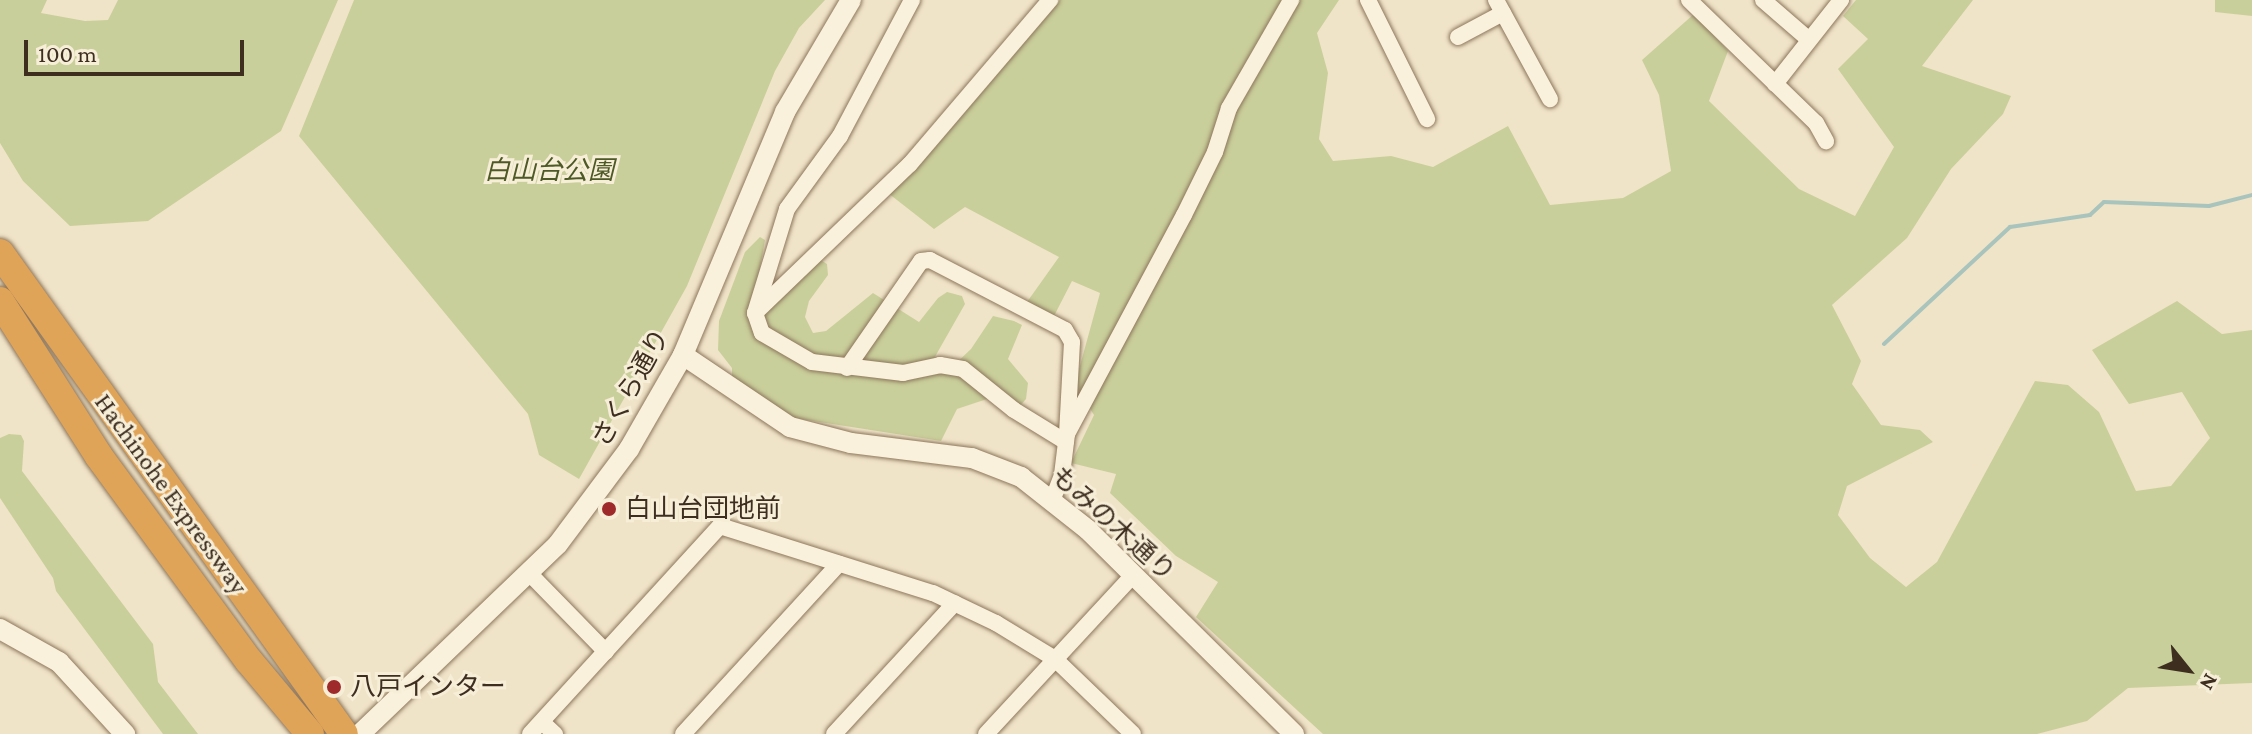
<!DOCTYPE html>
<meta charset="utf-8">
<style>
body{margin:0}
#map{position:relative;width:2252px;height:734px;overflow:hidden;background:#f0e4c8;font-family:"Crimson Pro","Noto Sans JP",serif}
div>[style]{position:absolute}
[style*='--x']{left:calc(var(--x)*1px);top:calc(var(--y)*1px);width:calc(var(--w)*1px);rotate:calc(var(--a)*1deg)}
.green>*{inset:0;background:#c9cf9b}
.stream>*{height:4px;margin:-2px;padding:0 2px;transform-origin:2px;border-radius:2px;background:#a9c4bc}
.roads{filter:drop-shadow(0 0 2px #8d765c) drop-shadow(0 0 2px #8d765c)}
.minor>*{height:16px;margin:-8px;padding:0 8px;transform-origin:8px;border-radius:8px;background:#faf1dc}
.tertiary>*{height:20px;margin:-10px;padding:0 10px;transform-origin:10px;border-radius:10px;background:#faf1dc}
.motorway>*{height:28px;margin:-14px;padding:0 14px;transform-origin:14px;border-radius:14px;background:#e0a458}
.dots>*{width:22px;height:22px;translate:-50% -50%;box-sizing:border-box;border:4px solid #f7eed8;border-radius:50%}
span{translate:-50% -50%;white-space:nowrap;text-align:center;line-height:1.15;-webkit-text-stroke:6px #f7eed8;paint-order:stroke}
.park-label{font-size:26px;color:#4d5a26;font-style:italic}
.street-label{font-size:26px;color:#3d2e20}
.poi-label{font-size:26px;color:#3d2e20}
.left{translate:0 -50%;text-align:left}
.north{position:absolute;left:2148px;top:630px;width:80px;height:80px;-webkit-text-stroke:6px #f7eed8;paint-order:stroke;rotate:120deg;font-size:22px;font-weight:700;line-height:32px;text-align:center;color:#3d2e20}
.north::after{content:'';display:block;margin:auto;width:28px;height:36px;background:#3d2e20;clip-path:polygon(50% 0,100% 100%,50% 72%,0 100%)}
.scale{position:absolute;left:24px;top:40px;width:220px;height:36px;box-sizing:border-box;border:4px solid #3d2e20;border-top:0;padding-left:10px;font-size:24px;line-height:28px;white-space:nowrap;color:#3d2e20;-webkit-text-stroke:6px #f7eed8;paint-order:stroke}
</style>
<div id="map">
<div class="green">
<div style="clip-path:polygon(0 0,47px 0,41px 13px,85px 21px,108px 20px,118px 0,338px 0,281px 131px,148px 221px,70px 226px,23px 181px,0 143px)"></div>
<div style="clip-path:polygon(354px 0,825px 0,799px 28px,775px 71px,687px 286px,579px 479px,539px 455px,528px 414px,299px 136px)"></div>
<div style="clip-path:polygon(1060px 0,1339px 0,1317px 33px,1328px 73px,1319px 139px,1333px 161px,1391px 156px,1433px 167px,1508px 126px,1550px 205px,1623px 198px,1671px 171px,1659px 95px,1642px 60px,1694px 14px,1728px 51px,1709px 101px,1799px 189px,1855px 216px,1894px 147px,1838px 69px,1868px 39px,1843px 16px,1856px 0,1973px 0,1922px 66px,2011px 96px,2003px 114px,1951px 169px,1907px 238px,1832px 305px,1861px 361px,1852px 384px,1881px 425px,1920px 430px,1933px 442px,1847px 486px,1838px 515px,1870px 558px,1906px 587px,1937px 562px,2035px 381px,2068px 385px,2099px 412px,2136px 491px,2171px 486px,2210px 438px,2182px 392px,2129px 404px,2092px 350px,2177px 301px,2222px 334px,2252px 330px,2252px 683px,2128px 688px,2087px 721px,2037px 734px,1323px 734px,1196px 617px,1218px 582px,1176px 556px,1110px 493px,1116px 474px,1071px 463px,1094px 415px,1075px 384px,1100px 293px,1072px 281px,1054px 316px,1027px 302px,1059px 257px,965px 207px,934px 229px,888px 193px,947px 133px)"></div>
<div style="clip-path:polygon(2215px 0,2252px 0,2252px 16px,2215px 12px)"></div>
<div style="clip-path:polygon(760px 237px,765px 240px,751px 320px,765px 314px,819px 259px,827px 264px,828px 275px,809px 301px,805px 317px,813px 333px,826px 331px,873px 293px,919px 322px,938px 298px,947px 292px,962px 296px,965px 304px,932px 362px,949px 370px,971px 349px,993px 316px,1014px 321px,1022px 325px,1008px 359px,1028px 383px,1026px 399px,1019px 407px,990px 398px,957px 409px,941px 441px,794px 418px,732px 377px,732px 368px,718px 350px,719px 321px,745px 252px)"></div>
<div style="clip-path:polygon(9px 434px,21px 435px,24px 441px,22px 471px,153px 644px,158px 682px,198px 734px,163px 734px,56px 591px,53px 578px,0 498px,0 438px)"></div>
</div>
<div class="stream">
<div style="--x:1884;--y:344;--w:172;--a:-42.9"></div>
<div style="--x:2010;--y:227;--w:81;--a:-8.5"></div>
<div style="--x:2090;--y:215;--w:19;--a:-43"></div>
<div style="--x:2104;--y:202;--w:105;--a:2.2"></div>
<div style="--x:2209;--y:206;--w:44;--a:-14.3"></div>
</div>
<div class="roads">
<div class="minor">
<div style="--x:912;--y:0;--w:154;--a:117.9"></div>
<div style="--x:840;--y:136;--w:90;--a:126"></div>
<div style="--x:787;--y:209;--w:109;--a:107.1"></div>
<div style="--x:755;--y:313;--w:21;--a:71"></div>
<div style="--x:762;--y:333;--w:58;--a:30.1"></div>
<div style="--x:812;--y:362;--w:92;--a:6.9"></div>
<div style="--x:903;--y:373;--w:38;--a:-12"></div>
<div style="--x:940;--y:365;--w:23;--a:10"></div>
<div style="--x:963;--y:369;--w:65;--a:38.8"></div>
<div style="--x:1014;--y:410;--w:61;--a:31.6"></div>
<div style="--x:1368;--y:0;--w:133;--a:63.6"></div>
<div style="--x:1496;--y:0;--w:113;--a:61.4"></div>
<div style="--x:1689;--y:0;--w:177;--a:44.1"></div>
<div style="--x:1816;--y:123;--w:21;--a:61"></div>
<div style="--x:1763;--y:0;--w:60;--a:40.9"></div>
<div style="--x:1458;--y:37;--w:51;--a:-28.1"></div>
<div style="--x:1775;--y:84;--w:107;--a:-51.8"></div>
<div style="--x:755;--y:313;--w:215;--a:-43.9"></div>
<div style="--x:910;--y:164;--w:216;--a:-49.5"></div>
<div style="--x:847;--y:368;--w:130;--a:-55.3"></div>
<div style="--x:921;--y:261;--w:9;--a:-6"></div>
<div style="--x:930;--y:260;--w:152;--a:27.4"></div>
<div style="--x:1065;--y:330;--w:14;--a:60"></div>
<div style="--x:1072;--y:342;--w:92;--a:93.1"></div>
<div style="--x:1067;--y:434;--w:41;--a:97"></div>
<div style="--x:1062;--y:475;--w:26;--a:111"></div>
<div style="--x:1067;--y:434;--w:248;--a:-61.9"></div>
<div style="--x:1184;--y:215;--w:70;--a:-63.8"></div>
<div style="--x:1215;--y:152;--w:46;--a:-72.3"></div>
<div style="--x:1229;--y:108;--w:125;--a:-60.1"></div>
<div style="--x:529;--y:573;--w:110;--a:45.7"></div>
<div style="--x:542;--y:722;--w:18;--a:43"></div>
<div style="--x:530;--y:734;--w:282;--a:-47.6"></div>
<div style="--x:720;--y:526;--w:223;--a:17.5"></div>
<div style="--x:933;--y:593;--w:70;--a:25.5"></div>
<div style="--x:996;--y:623;--w:69;--a:31.4"></div>
<div style="--x:1055;--y:659;--w:108;--a:43.9"></div>
<div style="--x:683;--y:734;--w:231;--a:-47.5"></div>
<div style="--x:834;--y:734;--w:178;--a:-47.3"></div>
<div style="--x:986;--y:734;--w:217;--a:-47.2"></div>
</div>
<div class="tertiary">
<div style="--x:683;--y:355;--w:129;--a:33.9"></div>
<div style="--x:790;--y:427;--w:63;--a:14.7"></div>
<div style="--x:851;--y:443;--w:122;--a:7.1"></div>
<div style="--x:972;--y:458;--w:53;--a:21.2"></div>
<div style="--x:1021;--y:477;--w:85;--a:38.3"></div>
<div style="--x:1088;--y:530;--w:290;--a:44.7"></div>
<div style="--x:0;--y:629;--w:68;--a:29.2"></div>
<div style="--x:59;--y:662;--w:98;--a:47.5"></div>
<div style="--x:360;--y:734;--w:274;--a:-43.8"></div>
<div style="--x:558;--y:544;--w:119;--a:-53.2"></div>
<div style="--x:629;--y:449;--w:108;--a:-60.1"></div>
<div style="--x:683;--y:355;--w:264;--a:-67.2"></div>
<div style="--x:785;--y:112;--w:130;--a:-59.5"></div>
</div>
<div class="motorway">
<div style="--x:0;--y:253;--w:591;--a:54.43"></div>
<div style="--x:0;--y:301;--w:183;--a:57.5"></div>
<div style="--x:98;--y:455;--w:255;--a:53.8"></div>
<div style="--x:249;--y:661;--w:95;--a:50.1"></div>
</div>
</div>
<div class="dots">
<div style="left:609px;top:509px;background:#9e2a2b"></div>
<div style="left:334px;top:687px;background:#9e2a2b"></div>
</div>
<div class="park-label">
<span style="left:549px;top:171px">白山台公園</span>
</div>
<div class="street-label">
<span style="left:631px;top:388px;rotate:-61deg">さくら通り</span>
<span style="left:171px;top:494px;rotate:54deg">Hachinohe Expressway</span>
<span style="left:1113px;top:524px;rotate:42deg">もみの木通り</span>
</div>
<div class="poi-label">
<span class="left" style="left:625px;top:509px">白山台団地前</span>
<span class="left" style="left:350px;top:687px">八戸インター</span>
</div>
<div class="north">N</div>
<div class="scale">100 m</div>
</div>
